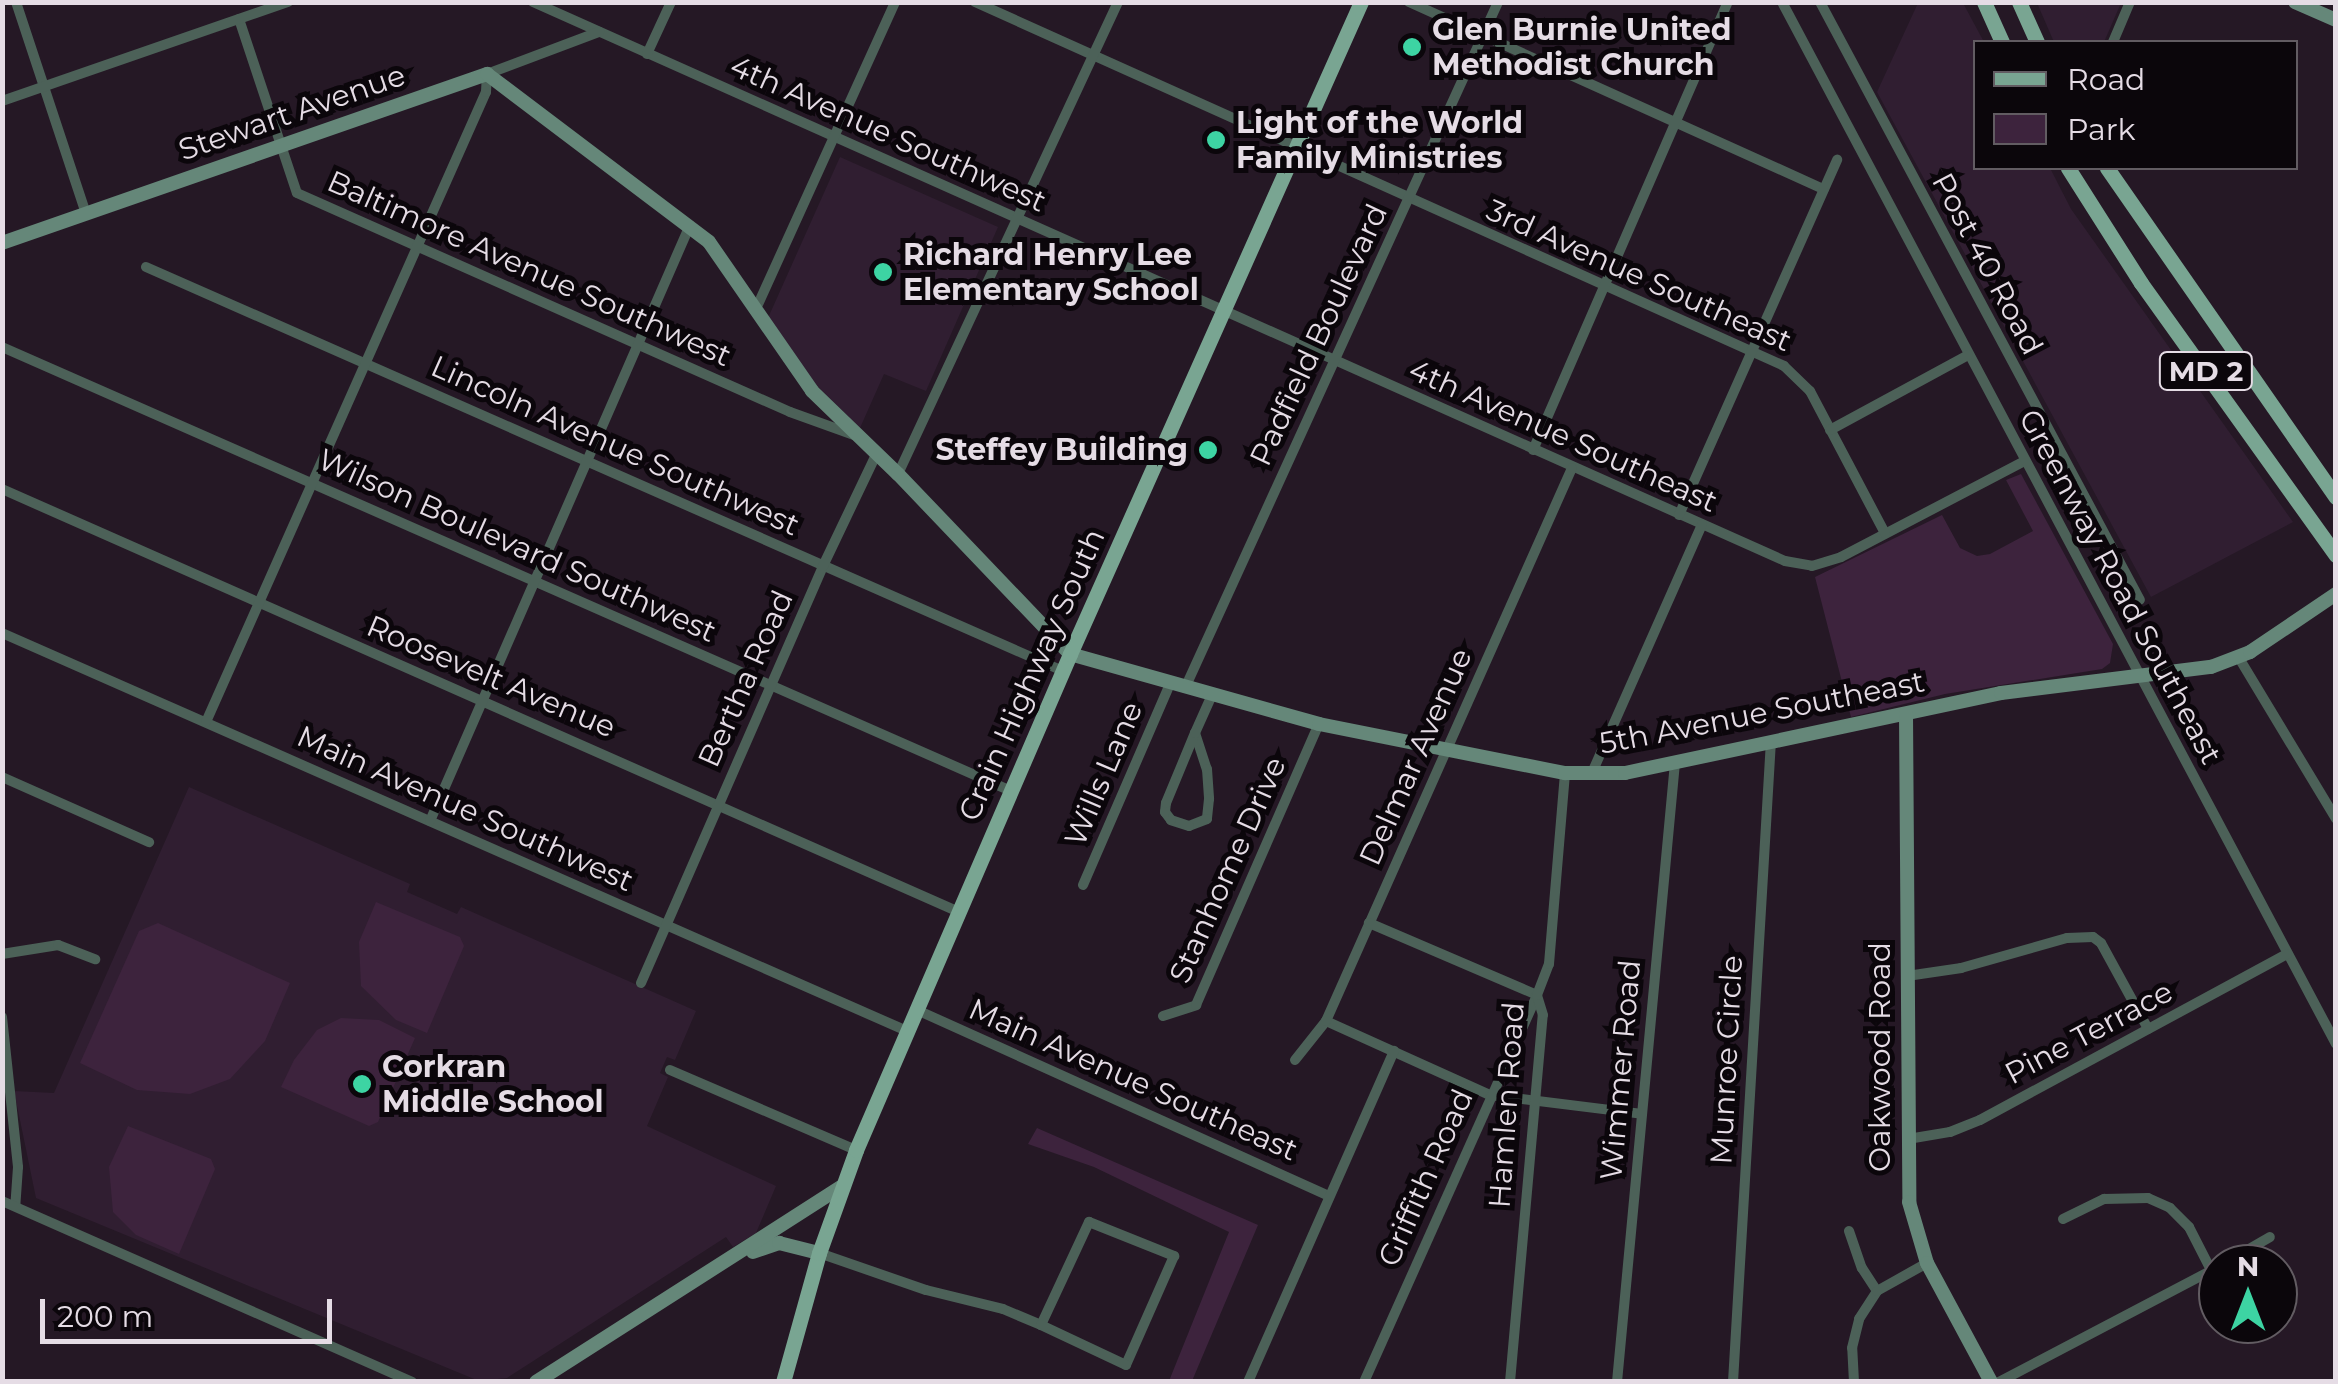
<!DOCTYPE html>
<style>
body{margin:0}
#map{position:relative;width:2338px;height:1384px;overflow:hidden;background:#251825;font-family:Montserrat,sans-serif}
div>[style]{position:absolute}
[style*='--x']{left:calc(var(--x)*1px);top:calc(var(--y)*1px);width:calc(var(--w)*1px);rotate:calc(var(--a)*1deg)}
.built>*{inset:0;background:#301e31}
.green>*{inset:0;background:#3d233d}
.street>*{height:10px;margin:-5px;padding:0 5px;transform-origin:5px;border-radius:5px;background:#4c6158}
.secondary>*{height:14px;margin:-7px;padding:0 7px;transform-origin:7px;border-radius:7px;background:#658779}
.primary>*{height:15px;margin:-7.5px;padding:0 7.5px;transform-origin:7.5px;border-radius:7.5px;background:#79a592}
.dots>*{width:28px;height:28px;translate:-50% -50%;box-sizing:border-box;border:5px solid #0b060b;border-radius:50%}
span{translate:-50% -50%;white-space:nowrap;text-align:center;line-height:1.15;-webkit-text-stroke:10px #0b060b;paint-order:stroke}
.shield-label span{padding:2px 8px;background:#0b060b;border:2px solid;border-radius:8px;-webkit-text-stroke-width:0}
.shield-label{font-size:28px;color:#e5dce5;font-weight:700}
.poi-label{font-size:30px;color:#e5dce5;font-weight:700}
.left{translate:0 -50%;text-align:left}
.right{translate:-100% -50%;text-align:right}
.street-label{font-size:30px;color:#e5dce5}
.frame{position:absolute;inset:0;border:5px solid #e5dce5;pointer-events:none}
.legend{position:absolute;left:1973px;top:40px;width:325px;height:130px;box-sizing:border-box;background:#0b060b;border:2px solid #625c62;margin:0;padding:12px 18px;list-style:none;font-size:30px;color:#e5dce5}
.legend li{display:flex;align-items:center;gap:20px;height:50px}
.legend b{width:50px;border:2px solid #625c62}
.north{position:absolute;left:2198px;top:1244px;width:100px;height:100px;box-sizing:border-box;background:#0b060b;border:2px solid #625c62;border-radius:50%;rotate:0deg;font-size:28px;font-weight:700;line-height:40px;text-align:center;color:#e5dce5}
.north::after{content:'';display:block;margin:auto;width:35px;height:45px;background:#3dd4a3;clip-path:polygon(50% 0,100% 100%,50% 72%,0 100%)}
.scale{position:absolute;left:40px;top:1299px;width:292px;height:45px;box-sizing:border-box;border:5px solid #e5dce5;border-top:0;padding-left:12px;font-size:30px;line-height:35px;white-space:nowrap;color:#e5dce5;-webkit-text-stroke:8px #0b060b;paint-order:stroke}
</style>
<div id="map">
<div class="built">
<div style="clip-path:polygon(1918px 3px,1963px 3px,1984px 42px,1976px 42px,1976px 168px,2050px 168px,2071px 209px,2293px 522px,2151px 597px,1877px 92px)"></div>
<div style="clip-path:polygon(2037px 3px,2121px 3px,2104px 42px,2054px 42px)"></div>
<div style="clip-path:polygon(840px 157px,998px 227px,926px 391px,884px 374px,860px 428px,803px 372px,768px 318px)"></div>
<div style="clip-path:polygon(189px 787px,410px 884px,407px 892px,457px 914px,461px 907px,696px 1011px,675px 1060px,667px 1057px,660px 1073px,668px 1077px,647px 1126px,776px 1186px,756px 1233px,733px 1247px,726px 1237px,507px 1378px,479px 1381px,36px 1198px,14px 1091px,54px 1093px)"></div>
</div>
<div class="green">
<div style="clip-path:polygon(2021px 474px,2113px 644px,2110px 663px,2102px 669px,1945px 694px,1851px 717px,1815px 577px,1942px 515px,1960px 548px,1977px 556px,1990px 554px,2033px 531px,2006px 480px)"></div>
<div style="clip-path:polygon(376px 902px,460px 937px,464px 946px,427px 1033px,396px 1020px,361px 986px,359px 942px)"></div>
<div style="clip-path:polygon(158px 923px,290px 983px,265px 1041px,230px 1079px,190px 1094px,137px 1090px,80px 1063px,139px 931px)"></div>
<div style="clip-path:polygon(341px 1018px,379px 1020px,415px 1038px,378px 1122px,369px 1126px,281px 1087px,294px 1060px,317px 1030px)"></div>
<div style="clip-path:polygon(128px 1126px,211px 1159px,215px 1169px,179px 1254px,136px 1235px,113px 1212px,109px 1167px)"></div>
<div style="clip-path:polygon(1037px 1128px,1258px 1225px,1192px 1381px,1169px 1381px,1229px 1232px,1094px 1167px,1028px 1144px)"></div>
</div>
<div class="street">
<div style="--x:16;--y:2;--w:223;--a:71.7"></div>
<div style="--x:533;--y:2;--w:1371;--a:24.06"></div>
<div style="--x:1785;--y:561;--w:27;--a:10"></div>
<div style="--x:1812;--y:566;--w:30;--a:-17"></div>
<div style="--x:1841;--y:557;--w:208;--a:-27.6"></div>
<div style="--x:975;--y:2;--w:887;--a:24.22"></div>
<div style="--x:1784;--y:366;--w:36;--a:44"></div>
<div style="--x:1810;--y:391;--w:161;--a:62.2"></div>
<div style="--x:1409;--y:2;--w:455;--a:24.3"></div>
<div style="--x:1782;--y:2;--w:1180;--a:62"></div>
<div style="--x:1820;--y:2;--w:678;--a:61.85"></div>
<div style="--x:239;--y:19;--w:183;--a:71.6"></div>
<div style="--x:297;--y:193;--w:539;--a:23.95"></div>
<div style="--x:790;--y:412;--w:68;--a:19.8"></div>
<div style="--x:2113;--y:42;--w:43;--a:-67"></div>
<div style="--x:647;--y:54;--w:57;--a:-65.2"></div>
<div style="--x:2;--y:101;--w:303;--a:-19.1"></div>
<div style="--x:146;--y:267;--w:1002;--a:23.78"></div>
<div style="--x:755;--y:311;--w:339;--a:-65.6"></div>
<div style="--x:2;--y:347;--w:1102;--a:23.75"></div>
<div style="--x:1830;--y:430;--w:157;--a:-28.5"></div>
<div style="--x:1533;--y:450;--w:489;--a:-66.5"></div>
<div style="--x:898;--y:474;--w:521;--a:-65.01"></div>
<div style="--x:2;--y:489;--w:1046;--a:23.85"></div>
<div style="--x:1679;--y:515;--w:389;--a:-66"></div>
<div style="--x:2;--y:633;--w:989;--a:23.74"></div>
<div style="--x:2239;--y:658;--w:188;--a:58.9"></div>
<div style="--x:1185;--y:688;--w:754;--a:-65.47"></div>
<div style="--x:206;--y:722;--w:689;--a:-66.04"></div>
<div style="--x:486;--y:92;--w:18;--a:-87"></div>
<div style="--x:487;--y:74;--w:120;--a:-20.6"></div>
<div style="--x:1195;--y:733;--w:38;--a:72"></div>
<div style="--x:1207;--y:769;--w:30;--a:86"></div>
<div style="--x:1209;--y:799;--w:20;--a:96"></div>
<div style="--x:1207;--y:819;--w:19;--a:159"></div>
<div style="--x:1189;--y:826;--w:19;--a:-162"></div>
<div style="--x:1171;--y:820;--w:10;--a:-127"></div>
<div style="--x:1165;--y:812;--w:9;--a:-84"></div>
<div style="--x:1166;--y:803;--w:76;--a:-67.5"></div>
<div style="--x:1195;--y:733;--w:42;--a:-65.9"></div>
<div style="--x:1591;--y:775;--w:274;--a:-66.1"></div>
<div style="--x:2;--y:777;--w:161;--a:23.9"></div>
<div style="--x:430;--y:821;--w:650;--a:-66.43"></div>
<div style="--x:1083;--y:885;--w:219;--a:-66.6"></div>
<div style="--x:2;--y:954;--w:57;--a:-9.1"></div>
<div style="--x:58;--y:945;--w:40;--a:21"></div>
<div style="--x:1907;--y:976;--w:55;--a:-8.4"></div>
<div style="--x:1961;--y:968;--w:110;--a:-15.8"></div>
<div style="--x:2067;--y:938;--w:26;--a:-2"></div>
<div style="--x:2093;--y:937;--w:10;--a:37"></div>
<div style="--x:2101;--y:943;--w:98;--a:61.3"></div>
<div style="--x:641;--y:983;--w:455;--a:-66.4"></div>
<div style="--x:823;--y:566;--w:123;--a:-64.5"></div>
<div style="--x:917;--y:1010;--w:452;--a:24.3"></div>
<div style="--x:1163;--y:1016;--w:35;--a:-18"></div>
<div style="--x:1196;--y:1005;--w:307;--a:-66.4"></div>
<div style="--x:2;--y:1017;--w:151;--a:83.9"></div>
<div style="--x:18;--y:1167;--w:39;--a:94"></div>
<div style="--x:1326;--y:1021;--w:180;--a:24.3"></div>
<div style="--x:1490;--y:1095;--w:153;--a:7.1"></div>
<div style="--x:1295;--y:1060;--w:50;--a:-51.5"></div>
<div style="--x:1326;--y:1021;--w:605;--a:-66.02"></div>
<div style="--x:670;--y:1070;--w:202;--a:23.3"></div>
<div style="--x:1908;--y:1139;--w:43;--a:-9.5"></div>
<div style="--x:1950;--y:1132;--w:32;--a:-22"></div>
<div style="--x:1980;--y:1120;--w:349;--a:-28.4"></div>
<div style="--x:2;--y:1201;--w:448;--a:23.8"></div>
<div style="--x:2063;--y:1219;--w:46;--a:-26"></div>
<div style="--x:2104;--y:1199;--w:44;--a:-1.3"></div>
<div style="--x:2148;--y:1198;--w:24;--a:24"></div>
<div style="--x:2170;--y:1208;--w:27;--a:45"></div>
<div style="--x:2189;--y:1227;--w:48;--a:62.9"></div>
<div style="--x:1849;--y:1231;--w:39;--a:71"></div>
<div style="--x:1862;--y:1268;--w:27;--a:57"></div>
<div style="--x:819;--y:1253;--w:113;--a:19.1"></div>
<div style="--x:926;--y:1290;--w:79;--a:13.9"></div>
<div style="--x:1003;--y:1309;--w:41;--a:22.8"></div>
<div style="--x:1041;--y:1325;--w:114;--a:-65"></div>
<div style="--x:1089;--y:1222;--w:92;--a:21.8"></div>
<div style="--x:1174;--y:1256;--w:119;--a:113.8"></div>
<div style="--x:1126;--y:1365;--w:94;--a:-154.8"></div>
<div style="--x:2223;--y:1264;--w:54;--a:-29.9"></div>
<div style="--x:1248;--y:1382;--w:362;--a:-66.2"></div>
<div style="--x:1364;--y:1382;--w:424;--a:-65.9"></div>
<div style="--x:1537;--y:995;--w:183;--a:-156.8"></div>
<div style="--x:1510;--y:1382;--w:368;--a:-84.9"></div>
<div style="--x:1543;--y:1015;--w:21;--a:-107"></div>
<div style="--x:1537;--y:995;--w:33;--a:-69"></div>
<div style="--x:1549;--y:964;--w:192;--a:-85.2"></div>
<div style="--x:1617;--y:1382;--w:622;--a:-84.65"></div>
<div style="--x:1733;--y:1382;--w:642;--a:-86.61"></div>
<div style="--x:1854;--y:1382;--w:34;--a:-93"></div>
<div style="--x:1852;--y:1348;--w:30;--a:-76"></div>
<div style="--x:1859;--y:1319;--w:33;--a:-57"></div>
<div style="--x:1877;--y:1291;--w:57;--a:-29.2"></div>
<div style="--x:1999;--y:1382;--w:247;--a:-27.7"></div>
</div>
<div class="secondary">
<div style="--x:2295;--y:2;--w:45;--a:23.7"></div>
<div style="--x:2;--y:243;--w:514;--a:-19.21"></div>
<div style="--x:487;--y:74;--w:278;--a:37.1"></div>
<div style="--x:709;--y:242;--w:181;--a:55.3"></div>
<div style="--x:812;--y:391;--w:120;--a:44"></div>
<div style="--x:898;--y:474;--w:249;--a:46.3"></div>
<div style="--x:1070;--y:654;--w:259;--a:15.7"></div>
<div style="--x:1319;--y:724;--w:251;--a:11.3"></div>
<div style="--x:1565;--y:773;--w:60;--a:0"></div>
<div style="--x:1625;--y:773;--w:384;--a:-12"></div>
<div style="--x:2001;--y:693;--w:212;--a:-7.1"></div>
<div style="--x:2211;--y:667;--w:42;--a:-21"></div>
<div style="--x:2250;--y:652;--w:104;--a:-34"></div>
<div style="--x:1906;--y:714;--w:488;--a:89.6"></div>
<div style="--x:1909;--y:1202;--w:64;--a:73.6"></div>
<div style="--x:1927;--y:1263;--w:135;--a:61.7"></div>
<div style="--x:753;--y:1252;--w:28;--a:-19"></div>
<div style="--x:779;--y:1243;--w:41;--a:14"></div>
<div style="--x:536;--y:1382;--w:362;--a:-32.6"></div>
</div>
<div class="primary">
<div style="--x:1984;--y:2;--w:44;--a:65.8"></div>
<div style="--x:2019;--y:2;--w:44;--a:65.8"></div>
<div style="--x:2068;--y:168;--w:136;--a:57.6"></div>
<div style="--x:2141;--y:283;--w:335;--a:54.4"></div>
<div style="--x:2107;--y:168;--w:401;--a:55.2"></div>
<div style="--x:783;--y:1382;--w:134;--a:-74.4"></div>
<div style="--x:819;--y:1253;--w:109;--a:-70.2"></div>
<div style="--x:856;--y:1150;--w:540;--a:-66.66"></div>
<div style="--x:1070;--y:654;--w:714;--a:-65.95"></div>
</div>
<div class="dots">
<div style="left:1412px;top:47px;background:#3dd4a3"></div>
<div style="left:1216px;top:140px;background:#3dd4a3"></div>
<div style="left:883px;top:272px;background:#3dd4a3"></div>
<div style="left:1208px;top:450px;background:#3dd4a3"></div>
<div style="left:362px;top:1084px;background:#3dd4a3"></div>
</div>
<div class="shield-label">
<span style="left:2206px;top:371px">MD 2</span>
</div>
<div class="poi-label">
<span class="left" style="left:1432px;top:47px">Glen Burnie United<br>Methodist Church</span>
<span class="left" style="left:1236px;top:140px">Light of the World<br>Family Ministries</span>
<span class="left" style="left:903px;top:272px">Richard Henry Lee<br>Elementary School</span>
<span class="right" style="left:1188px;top:450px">Steffey Building</span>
<span class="left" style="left:382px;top:1084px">Corkran<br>Middle School</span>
</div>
<div class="street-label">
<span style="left:292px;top:113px;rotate:-19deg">Stewart Avenue</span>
<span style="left:888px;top:134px;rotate:24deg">4th Avenue Southwest</span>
<span style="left:1987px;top:264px;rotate:62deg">Post 40 Road</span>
<span style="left:529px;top:269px;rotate:24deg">Baltimore Avenue Southwest</span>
<span style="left:1639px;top:276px;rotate:24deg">3rd Avenue Southeast</span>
<span style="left:1319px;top:335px;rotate:-65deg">Padfield Boulevard</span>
<span style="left:1563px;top:436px;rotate:24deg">4th Avenue Southeast</span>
<span style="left:615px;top:446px;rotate:24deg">Lincoln Avenue Southwest</span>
<span style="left:517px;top:546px;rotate:24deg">Wilson Boulevard Southwest</span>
<span style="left:2120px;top:587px;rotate:62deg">Greenway Road Southeast</span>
<span style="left:1032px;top:675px;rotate:-66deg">Crain Highway South</span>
<span style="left:491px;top:677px;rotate:23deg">Roosevelt Avenue</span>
<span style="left:746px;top:679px;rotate:-66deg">Bertha Road</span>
<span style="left:1762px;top:713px;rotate:-11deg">5th Avenue Southeast</span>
<span style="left:1416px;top:757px;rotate:-66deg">Delmar Avenue</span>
<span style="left:1104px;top:774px;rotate:-67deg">Wills Lane</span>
<span style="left:465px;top:809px;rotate:24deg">Main Avenue Southwest</span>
<span style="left:1228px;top:870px;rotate:-66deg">Stanhome Drive</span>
<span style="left:2089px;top:1033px;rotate:-28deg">Pine Terrace</span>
<span style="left:1880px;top:1057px;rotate:-90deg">Oakwood Road</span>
<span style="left:1727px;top:1060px;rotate:-87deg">Munroe Circle</span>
<span style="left:1621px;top:1070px;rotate:-85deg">Wimmer Road</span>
<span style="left:1133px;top:1080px;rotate:24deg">Main Avenue Southeast</span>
<span style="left:1507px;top:1105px;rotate:-86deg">Hamlen Road</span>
<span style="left:1426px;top:1178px;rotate:-66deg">Griffith Road</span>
</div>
<div class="frame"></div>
<ul class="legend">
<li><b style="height:12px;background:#79a592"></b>Road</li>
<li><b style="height:28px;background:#3d233d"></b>Park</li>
</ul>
<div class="north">N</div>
<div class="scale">200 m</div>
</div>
